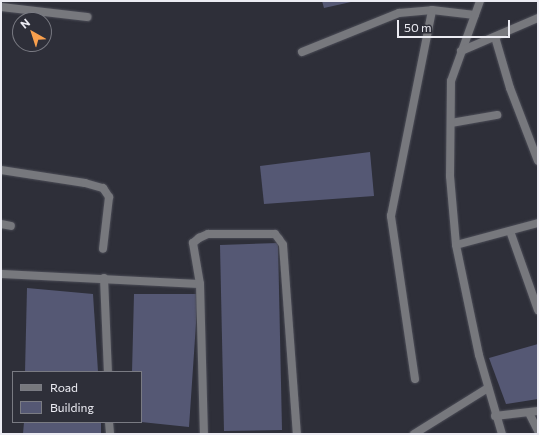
<!DOCTYPE html>
<style>
body{margin:0}
#map{position:relative;width:539px;height:435px;overflow:hidden;background:#2e2f39;font-family:Commissioner,sans-serif}
div>[style]{position:absolute}
[style*='--x']{left:calc(var(--x)*1px);top:calc(var(--y)*1px);width:calc(var(--w)*1px);rotate:calc(var(--a)*1deg)}
.building>*{inset:0;background:#555874}
.roads{filter:drop-shadow(0 0 1px #4c4d57) drop-shadow(0 0 1px #4c4d57)}
.service>*{height:8px;margin:-4px;padding:0 4px;transform-origin:4px;border-radius:4px;background:#77787d}
.pedestrian>*{height:8px;margin:-4px;padding:0 4px;transform-origin:4px;border-radius:4px;background:#77787d}
.minor>*{height:8px;margin:-4px;padding:0 4px;transform-origin:4px;border-radius:4px;background:#77787d}
span{translate:-50% -50%;white-space:nowrap;text-align:center;line-height:1.15;-webkit-text-stroke:3.5px #2e2f39;paint-order:stroke}
.frame{position:absolute;inset:0;border:2px solid #ececf3;pointer-events:none}
.legend{position:absolute;left:12px;top:371px;width:130px;height:52px;box-sizing:border-box;background:#2e2f39;border:1px solid #7a7b83;margin:0;padding:5px 7px;list-style:none;font-size:12px;color:#ececf3}
.legend li{display:flex;align-items:center;gap:8px;height:20px}
.legend b{width:20px;border:1px solid #7a7b83}
.north{position:absolute;left:12px;top:12px;width:40px;height:40px;box-sizing:border-box;background:#2e2f39;border:1px solid #7a7b83;border-radius:50%;rotate:321deg;font-size:11px;font-weight:700;line-height:16px;text-align:center;color:#ececf3}
.north::after{content:'';display:block;margin:auto;width:14px;height:18px;background:#f9a04d;clip-path:polygon(50% 0,100% 100%,50% 72%,0 100%)}
.scale{position:absolute;left:397px;top:20px;width:113px;height:18px;box-sizing:border-box;border:2px solid #ececf3;border-top:0;padding-left:5px;font-size:12px;line-height:14px;white-space:nowrap;color:#ececf3;-webkit-text-stroke:3px #2e2f39;paint-order:stroke}
</style>
<div id="map">
<div class="building">
<div style="clip-path:polygon(322px 1px,351px 1px,351px 2px,324px 8px)"></div>
<div style="clip-path:polygon(370px 152px,374px 196px,264px 204px,260px 166px)"></div>
<div style="clip-path:polygon(278px 243px,282px 430px,224px 431px,220px 245px)"></div>
<div style="clip-path:polygon(27px 288px,93px 294px,98px 372px,25px 372px)"></div>
<div style="clip-path:polygon(134px 294px,198px 294px,189px 427px,141px 422px,141px 372px,132px 372px)"></div>
<div style="clip-path:polygon(538px 344px,538px 399px,506px 404px,489px 358px)"></div>
<div style="clip-path:polygon(24px 422px,101px 422px,101px 434px,23px 434px)"></div>
</div>
<div class="roads">
<div class="service">
<div style="--x:1;--y:7;--w:87;--a:6.6"></div>
<div style="--x:302;--y:52;--w:105;--a:-21.9"></div>
<div style="--x:399;--y:13;--w:33;--a:-5"></div>
<div style="--x:432;--y:10;--w:43;--a:6.6"></div>
<div style="--x:451;--y:123;--w:47;--a:-9.9"></div>
<div style="--x:1;--y:170;--w:85;--a:8.8"></div>
<div style="--x:85;--y:183;--w:19;--a:16"></div>
<div style="--x:103;--y:188;--w:11;--a:56"></div>
<div style="--x:109;--y:197;--w:52;--a:96.6"></div>
<div style="--x:1;--y:224;--w:10;--a:11"></div>
<div style="--x:1;--y:274;--w:199;--a:2.9"></div>
<div style="--x:200;--y:284;--w:150;--a:88.5"></div>
<div style="--x:104;--y:278;--w:94;--a:87.6"></div>
<div style="--x:200;--y:284;--w:42;--a:-99.7"></div>
<div style="--x:193;--y:243;--w:8;--a:-40"></div>
<div style="--x:199;--y:238;--w:10;--a:-24"></div>
<div style="--x:208;--y:234;--w:67;--a:0"></div>
<div style="--x:275;--y:234;--w:6;--a:51"></div>
<div style="--x:279;--y:239;--w:7;--a:56"></div>
<div style="--x:283;--y:245;--w:190;--a:85.8"></div>
<div style="--x:415;--y:379;--w:165;--a:-98.4"></div>
<div style="--x:391;--y:216;--w:210;--a:-78.7"></div>
<div style="--x:109;--y:422;--w:12;--a:85"></div>
<div style="--x:414;--y:434;--w:87;--a:-31.9"></div>
</div>
<div class="pedestrian">
<div style="--x:510;--y:231;--w:84;--a:70.5"></div>
</div>
<div class="minor">
<div style="--x:480;--y:1;--w:85;--a:109.9"></div>
<div style="--x:451;--y:81;--w:95;--a:90.6"></div>
<div style="--x:450;--y:176;--w:69;--a:85"></div>
<div style="--x:456;--y:245;--w:112;--a:78.2"></div>
<div style="--x:479;--y:355;--w:82;--a:73.8"></div>
<div style="--x:495;--y:37;--w:53;--a:73.6"></div>
<div style="--x:510;--y:88;--w:78;--a:69"></div>
<div style="--x:461;--y:51;--w:84;--a:-23.2"></div>
<div style="--x:456;--y:245;--w:85;--a:-15"></div>
<div style="--x:529;--y:413;--w:20;--a:63"></div>
<div style="--x:495;--y:416;--w:43;--a:-6.6"></div>
</div>
</div>
<div class="frame"></div>
<ul class="legend">
<li><b style="height:5px;background:#77787d"></b>Road</li>
<li><b style="height:11px;background:#555874"></b>Building</li>
</ul>
<div class="north">N</div>
<div class="scale">50 m</div>
</div>
